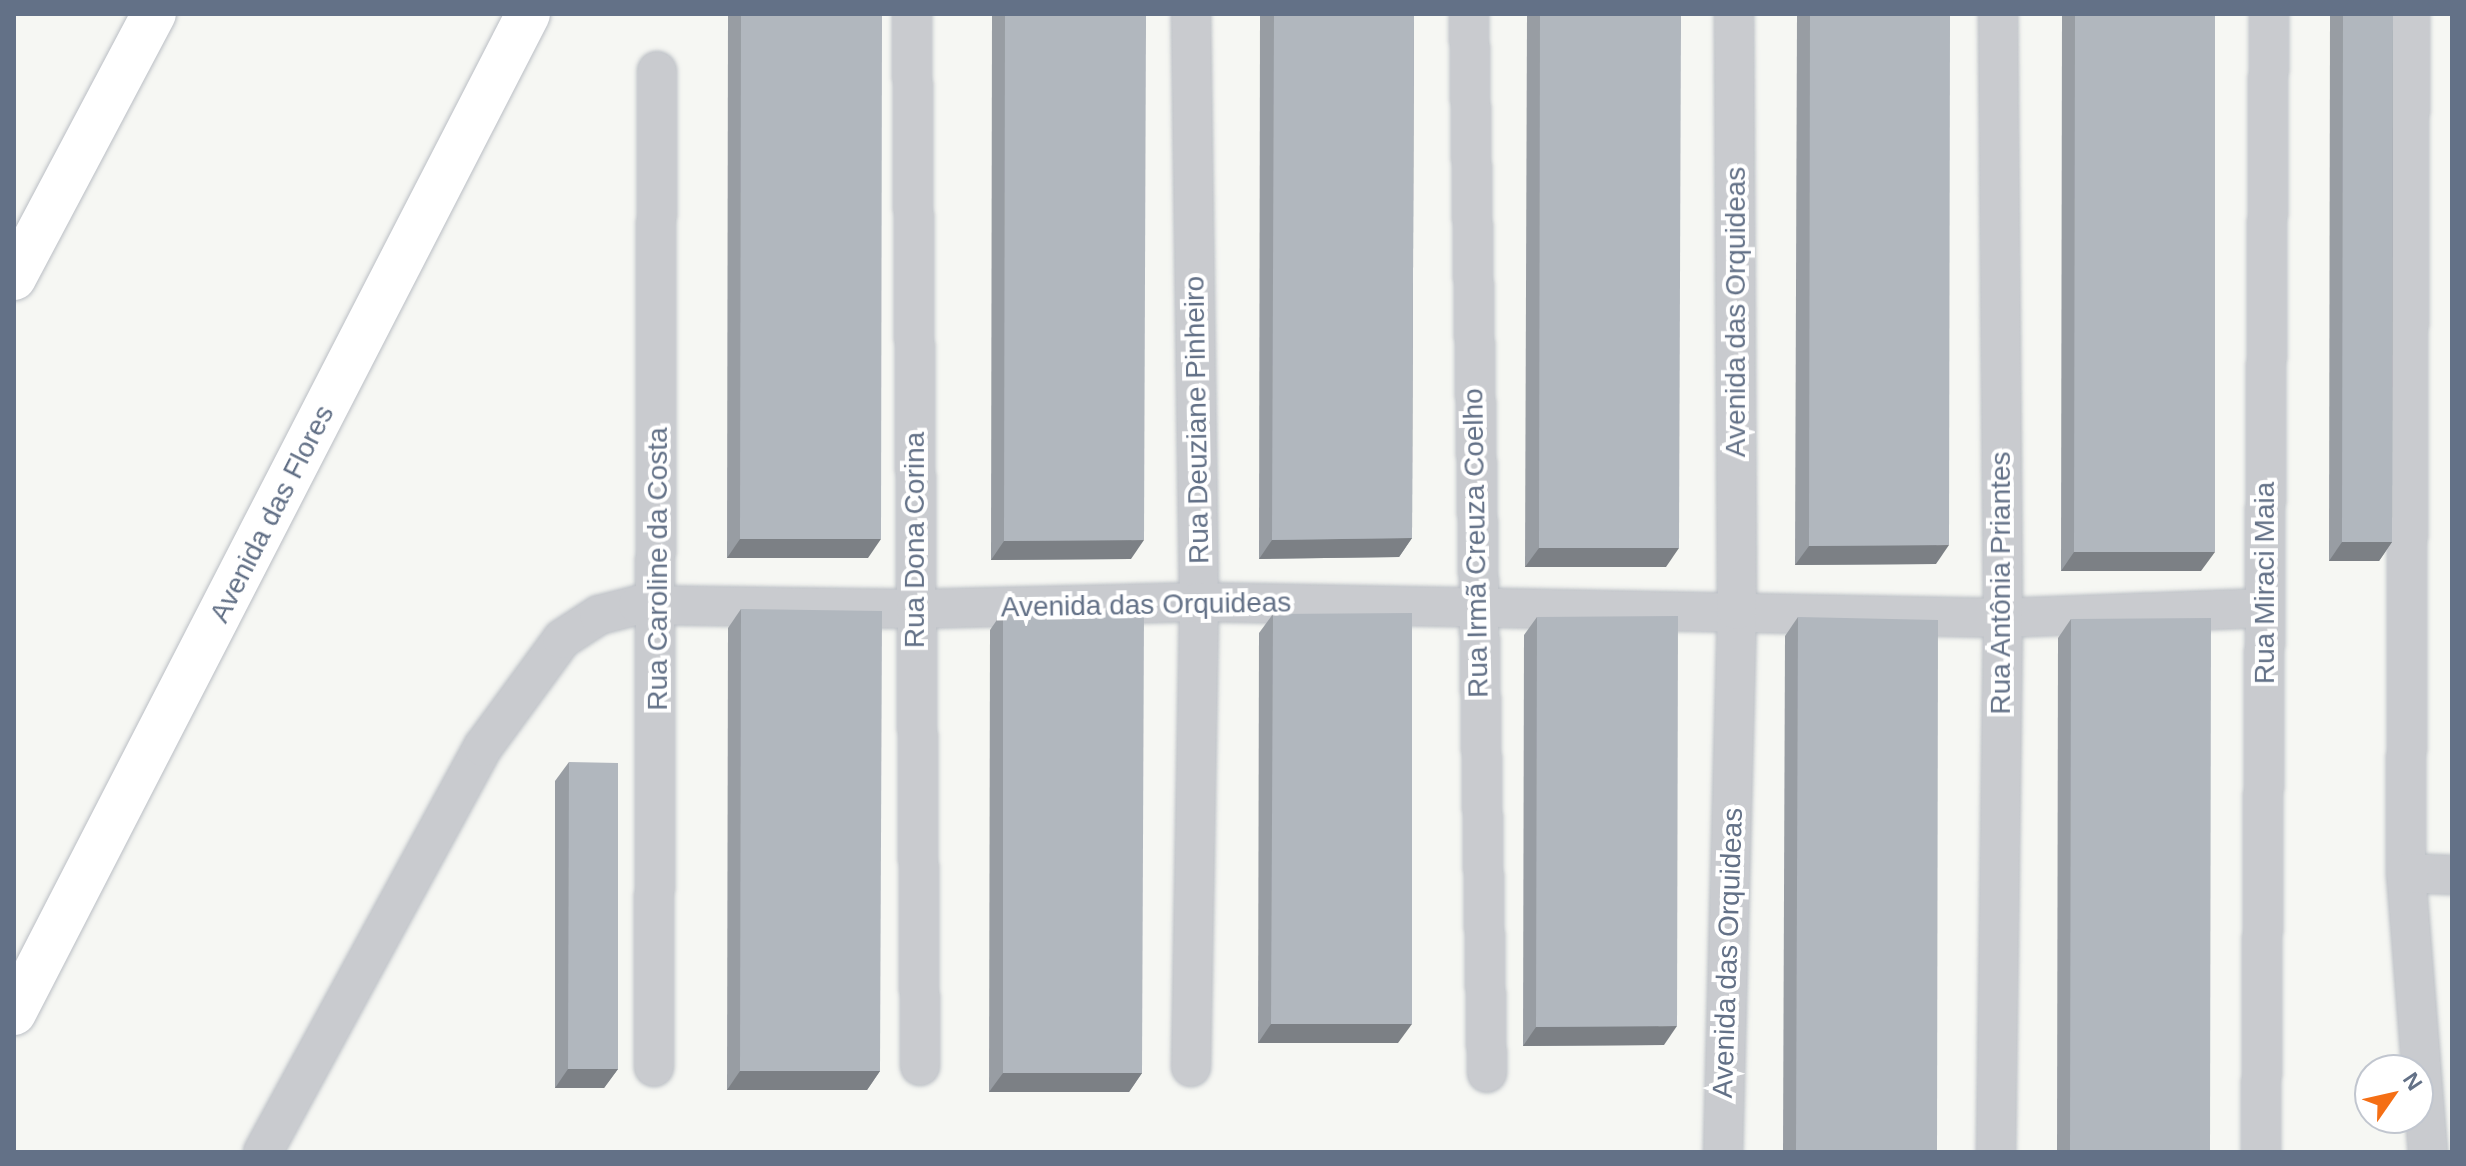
<!DOCTYPE html>
<meta charset="utf-8">
<style>
body{margin:0}
#map{position:relative;width:2466px;height:1166px;overflow:hidden;background:#f6f7f3;font-family:Arial,sans-serif}
div>[style]{position:absolute}
[style*='--x']{left:calc(var(--x)*1px);top:calc(var(--y)*1px);width:calc(var(--w)*1px);rotate:calc(var(--a)*1deg)}
.roads{filter:drop-shadow(0 0 2px #babec4) drop-shadow(0 0 2px #babec4)}
.street>*{height:38px;margin:-19px;padding:0 19px;transform-origin:19px;border-radius:19px;background:#c9cbcf}
.secondary>*{height:44px;margin:-22px;padding:0 22px;transform-origin:22px;border-radius:22px;background:#fff}
.wall>*{inset:0;background:#989da3}
.shaded-wall>*{inset:0;background:#7c8085}
.building>*{inset:0;background:#b1b7be}
span{translate:-50% -50%;white-space:nowrap;text-align:center;line-height:1.15;-webkit-text-stroke:8px #fff;paint-order:stroke}
.street-label{font-size:28px;color:#637187}
.frame{position:absolute;inset:0;border:16px solid #637187;pointer-events:none}
.north{position:absolute;left:2354px;top:1054px;width:80px;height:80px;box-sizing:border-box;background:#fff;border:2px solid #c1c6cf;border-radius:50%;rotate:56deg;font-size:22px;font-weight:700;line-height:32px;text-align:center;color:#637187}
.north::after{content:'';display:block;margin:auto;width:28px;height:36px;background:#f56f15;clip-path:polygon(50% 0,100% 100%,50% 72%,0 100%)}
</style>
<div id="map">
<div class="roads">
<div class="street">
<div style="--x:912;--y:14;--w:1052;--a:89.56"></div>
<div style="--x:1469;--y:14;--w:1059;--a:89.03"></div>
<div style="--x:2410;--y:14;--w:859;--a:90.27"></div>
<div style="--x:2406;--y:873;--w:280;--a:85.5"></div>
<div style="--x:2406;--y:873;--w:46;--a:2.5"></div>
<div style="--x:654;--y:1067;--w:996;--a:-89.83"></div>
<div style="--x:1191;--y:1067;--w:465;--a:-89"></div>
<div style="--x:1199;--y:602;--w:588;--a:-90.78"></div>
<div style="--x:263;--y:1152;--w:461;--a:-61.5"></div>
<div style="--x:483;--y:747;--w:134;--a:-53.8"></div>
<div style="--x:562;--y:639;--w:44;--a:-33"></div>
<div style="--x:599;--y:615;--w:40;--a:-14.4"></div>
<div style="--x:638;--y:605;--w:278;--a:0.8"></div>
<div style="--x:916;--y:609;--w:283;--a:-1.4"></div>
<div style="--x:1199;--y:602;--w:804;--a:1.14"></div>
<div style="--x:2003;--y:618;--w:262;--a:-2.2"></div>
<div style="--x:1723;--y:1152;--w:542;--a:-88.52"></div>
<div style="--x:1737;--y:610;--w:596;--a:-90.29"></div>
<div style="--x:1996;--y:1152;--w:534;--a:-89.25"></div>
<div style="--x:2003;--y:618;--w:604;--a:-90.47"></div>
<div style="--x:2261;--y:1152;--w:1138;--a:-89.6"></div>
</div>
<div class="secondary">
<div style="--x:14;--y:278;--w:299;--a:-62.1"></div>
<div style="--x:14;--y:1013;--w:1123;--a:-62.77"></div>
</div>
</div>
<div class="wall">
<div style="clip-path:polygon(728px 14px,882px 14px,868px 558px,727px 558px)"></div>
<div style="clip-path:polygon(992px 14px,1146px 14px,1131px 559px,991px 560px)"></div>
<div style="clip-path:polygon(1260px 14px,1414px 14px,1412px 538px,1399px 557px,1259px 559px)"></div>
<div style="clip-path:polygon(1527px 14px,1681px 14px,1666px 567px,1525px 567px)"></div>
<div style="clip-path:polygon(1797px 14px,1950px 14px,1936px 564px,1795px 565px)"></div>
<div style="clip-path:polygon(2062px 14px,2215px 14px,2201px 571px,2061px 571px)"></div>
<div style="clip-path:polygon(2330px 14px,2393px 14px,2392px 542px,2379px 561px,2329px 561px)"></div>
<div style="clip-path:polygon(741px 609px,880px 1071px,867px 1090px,727px 1090px,728px 628px)"></div>
<div style="clip-path:polygon(1003px 611px,1142px 1073px,1129px 1092px,989px 1092px,990px 630px)"></div>
<div style="clip-path:polygon(1273px 614px,1398px 1043px,1258px 1043px,1259px 633px)"></div>
<div style="clip-path:polygon(1537px 617px,1664px 1045px,1523px 1046px,1524px 635px)"></div>
<div style="clip-path:polygon(1798px 617px,1937px 1152px,1783px 1152px,1785px 636px)"></div>
<div style="clip-path:polygon(2071px 619px,2210px 1152px,2057px 1152px,2058px 638px)"></div>
<div style="clip-path:polygon(569px 762px,618px 1069px,604px 1088px,555px 1088px,555px 781px)"></div>
</div>
<div class="shaded-wall">
<div style="clip-path:polygon(1412px 538px,1399px 557px,1259px 559px,1272px 540px)"></div>
<div style="clip-path:polygon(740px 539px,881px 539px,868px 558px,727px 558px)"></div>
<div style="clip-path:polygon(1144px 540px,1131px 559px,991px 560px,1004px 541px)"></div>
<div style="clip-path:polygon(2342px 542px,2392px 542px,2379px 561px,2329px 561px)"></div>
<div style="clip-path:polygon(1949px 545px,1936px 564px,1795px 565px,1809px 546px)"></div>
<div style="clip-path:polygon(1539px 548px,1679px 548px,1666px 567px,1525px 567px)"></div>
<div style="clip-path:polygon(2074px 552px,2215px 552px,2201px 571px,2061px 571px)"></div>
<div style="clip-path:polygon(1271px 1024px,1412px 1024px,1398px 1043px,1258px 1043px)"></div>
<div style="clip-path:polygon(1677px 1026px,1664px 1045px,1523px 1046px,1536px 1027px)"></div>
<div style="clip-path:polygon(568px 1069px,618px 1069px,604px 1088px,555px 1088px)"></div>
<div style="clip-path:polygon(740px 1071px,880px 1071px,867px 1090px,727px 1090px)"></div>
<div style="clip-path:polygon(1003px 1073px,1142px 1073px,1129px 1092px,989px 1092px)"></div>
</div>
<div class="building">
<div style="clip-path:polygon(741px 14px,882px 14px,881px 539px,740px 539px)"></div>
<div style="clip-path:polygon(1005px 14px,1146px 14px,1144px 540px,1004px 541px)"></div>
<div style="clip-path:polygon(1274px 14px,1414px 14px,1412px 538px,1272px 540px)"></div>
<div style="clip-path:polygon(1540px 14px,1681px 14px,1679px 548px,1539px 548px)"></div>
<div style="clip-path:polygon(1810px 14px,1950px 14px,1949px 545px,1809px 546px)"></div>
<div style="clip-path:polygon(2075px 14px,2215px 14px,2215px 552px,2074px 552px)"></div>
<div style="clip-path:polygon(2343px 14px,2393px 14px,2392px 542px,2342px 542px)"></div>
<div style="clip-path:polygon(741px 609px,882px 611px,880px 1071px,740px 1071px)"></div>
<div style="clip-path:polygon(1144px 610px,1142px 1073px,1003px 1073px,1003px 611px)"></div>
<div style="clip-path:polygon(1412px 613px,1412px 1024px,1271px 1024px,1273px 614px)"></div>
<div style="clip-path:polygon(1678px 616px,1677px 1026px,1536px 1027px,1537px 617px)"></div>
<div style="clip-path:polygon(1798px 617px,1938px 620px,1937px 1152px,1796px 1152px)"></div>
<div style="clip-path:polygon(2211px 618px,2210px 1152px,2070px 1152px,2071px 619px)"></div>
<div style="clip-path:polygon(569px 762px,618px 763px,618px 1069px,568px 1069px)"></div>
</div>
<div class="street-label">
<span style="left:1736px;top:312px;rotate:-90deg">Avenida das Orquideas</span>
<span style="left:1197px;top:420px;rotate:-91deg">Rua Deuziane Pinheiro</span>
<span style="left:272px;top:514px;rotate:-63deg">Avenida das Flores</span>
<span style="left:915px;top:540px;rotate:-90deg">Rua Dona Corina</span>
<span style="left:1476px;top:543px;rotate:-91deg">Rua Irmã Creuza Coelho</span>
<span style="left:658px;top:569px;rotate:-90deg">Rua Caroline da Costa</span>
<span style="left:2001px;top:583px;rotate:-90deg">Rua Antônia Priantes</span>
<span style="left:2265px;top:583px;rotate:-90deg">Rua Miraci Maia</span>
<span style="left:1146px;top:605px;rotate:-1deg">Avenida das Orquideas</span>
<span style="left:1728px;top:953px;rotate:-88deg">Avenida das Orquideas</span>
</div>
<div class="frame"></div>
<div class="north">N</div>
</div>
